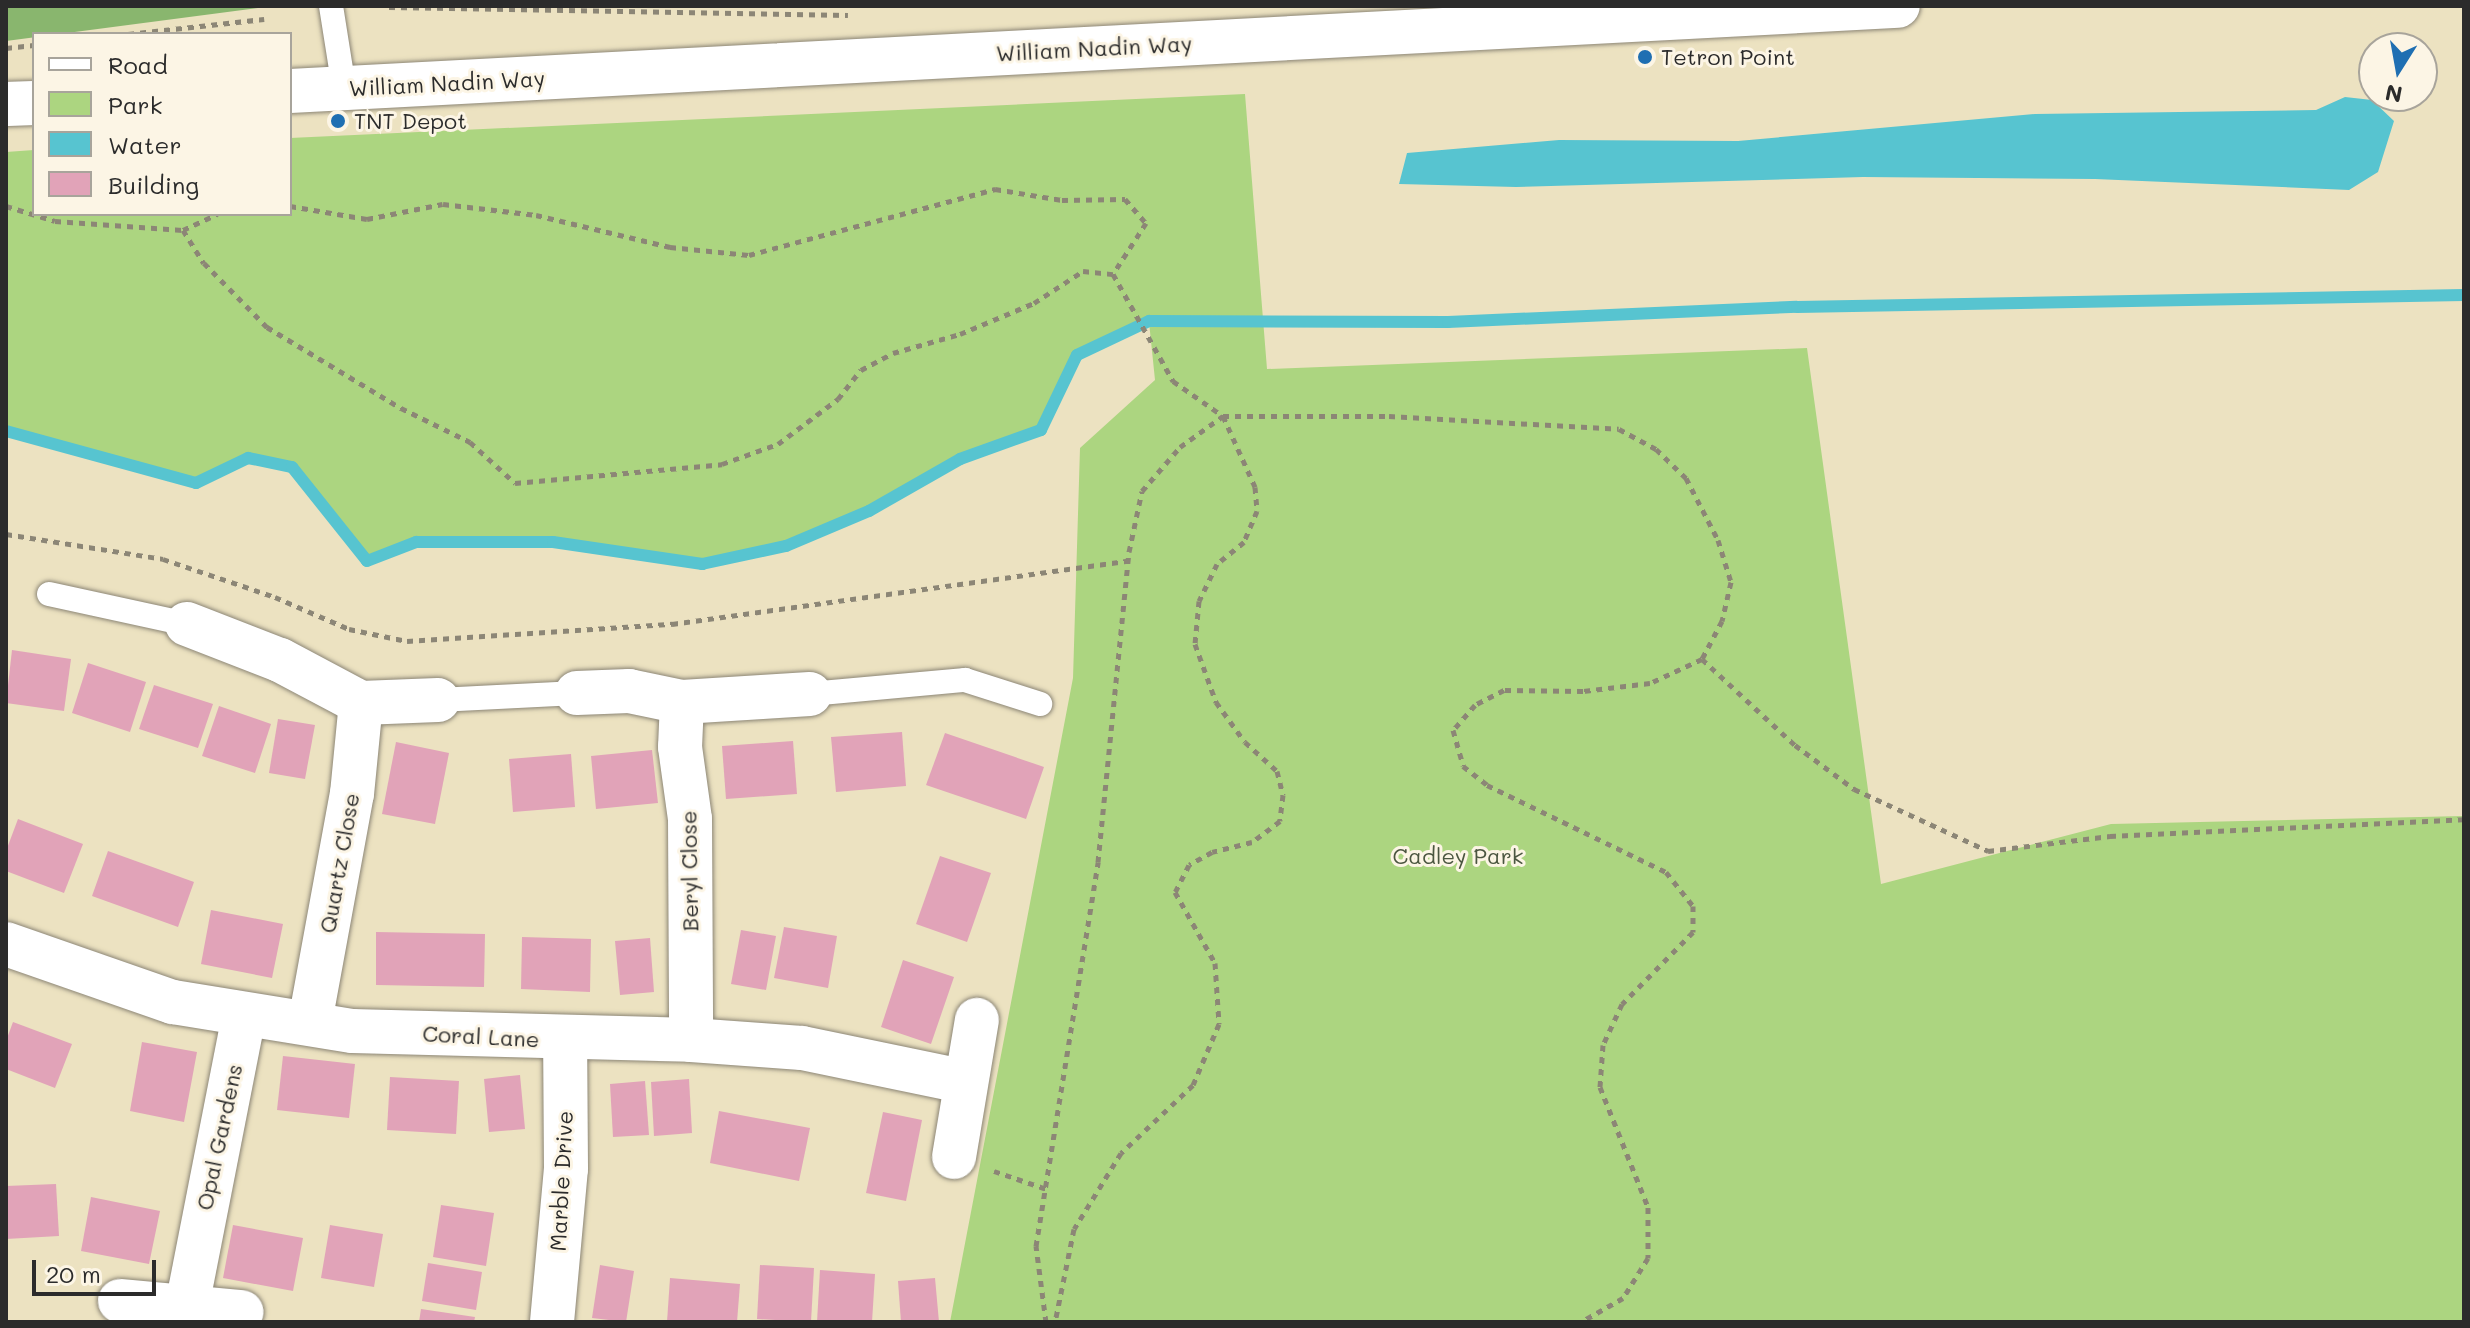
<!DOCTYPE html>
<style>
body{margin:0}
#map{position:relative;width:2470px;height:1328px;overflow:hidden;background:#ece2c1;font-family:Mali,sans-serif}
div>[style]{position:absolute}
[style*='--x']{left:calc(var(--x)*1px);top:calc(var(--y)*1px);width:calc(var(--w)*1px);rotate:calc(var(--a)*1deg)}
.green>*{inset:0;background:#acd580}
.forest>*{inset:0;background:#89b66e}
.water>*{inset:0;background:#57c4d0}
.stream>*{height:12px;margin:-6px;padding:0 6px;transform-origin:6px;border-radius:6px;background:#57c4d0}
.building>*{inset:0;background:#e1a3b8}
.path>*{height:5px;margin-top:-2.5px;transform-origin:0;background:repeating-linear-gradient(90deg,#8c8676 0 6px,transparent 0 12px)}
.roads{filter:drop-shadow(0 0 2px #8c8676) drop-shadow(0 0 2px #8c8676)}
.service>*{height:24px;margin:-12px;padding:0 12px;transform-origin:12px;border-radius:12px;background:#fff}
.minor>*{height:44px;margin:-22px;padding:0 22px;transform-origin:22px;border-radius:22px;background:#fff}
.primary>*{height:44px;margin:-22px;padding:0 22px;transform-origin:22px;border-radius:22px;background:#fff}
.dots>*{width:22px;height:22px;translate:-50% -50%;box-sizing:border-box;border:4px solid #fcf5e5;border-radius:50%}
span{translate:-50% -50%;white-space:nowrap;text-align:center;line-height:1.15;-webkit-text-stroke:6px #fcf5e5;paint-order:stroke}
.street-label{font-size:22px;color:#2b2b2b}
.poi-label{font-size:22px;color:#2b2b2b}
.left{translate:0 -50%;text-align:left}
.park-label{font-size:22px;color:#4b5640}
.frame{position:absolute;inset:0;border:8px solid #2b2b2b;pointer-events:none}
.legend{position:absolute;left:32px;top:32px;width:260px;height:184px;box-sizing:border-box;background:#fcf5e5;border:2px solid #a8a49b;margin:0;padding:10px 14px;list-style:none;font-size:24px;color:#2b2b2b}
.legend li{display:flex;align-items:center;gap:16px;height:40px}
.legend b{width:40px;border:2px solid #a8a49b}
.north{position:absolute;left:2358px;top:32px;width:80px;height:80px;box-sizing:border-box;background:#fcf5e5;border:2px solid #a8a49b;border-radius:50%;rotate:191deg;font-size:22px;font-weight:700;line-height:32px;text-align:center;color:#2b2b2b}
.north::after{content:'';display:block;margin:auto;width:28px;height:36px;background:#1f6fb2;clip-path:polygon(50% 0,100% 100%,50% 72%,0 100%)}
.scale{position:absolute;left:32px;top:1260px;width:124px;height:36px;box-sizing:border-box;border:4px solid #2b2b2b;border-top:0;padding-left:10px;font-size:24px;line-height:28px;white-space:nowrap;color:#2b2b2b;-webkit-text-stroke:6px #fcf5e5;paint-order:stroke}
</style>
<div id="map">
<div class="green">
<div style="clip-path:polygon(1245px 94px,1267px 369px,1807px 348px,1881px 884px,2111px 824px,2464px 816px,2464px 1322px,950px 1322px,1073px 678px,1080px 448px,1155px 380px,1149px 322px,1077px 355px,1041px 430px,960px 459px,869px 511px,786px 546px,702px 564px,553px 542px,416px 542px,367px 561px,291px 467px,248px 458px,196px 483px,6px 431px,6px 152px,34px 150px,34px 214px,290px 214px,290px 138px)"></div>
</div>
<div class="forest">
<div style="clip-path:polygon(6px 6px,273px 6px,6px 41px)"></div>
</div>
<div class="water">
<div style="clip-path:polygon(2345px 97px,2372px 100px,2394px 121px,2378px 172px,2349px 190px,2095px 179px,1863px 177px,1516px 187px,1399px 184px,1407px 153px,1559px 140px,1738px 141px,2035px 114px,2316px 110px)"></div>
</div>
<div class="stream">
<div style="--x:6;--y:431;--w:197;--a:15.3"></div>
<div style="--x:196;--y:483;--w:58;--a:-25.7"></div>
<div style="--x:248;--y:458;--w:45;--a:11.6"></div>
<div style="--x:292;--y:467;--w:120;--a:51.4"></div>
<div style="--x:367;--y:561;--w:53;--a:-21.2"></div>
<div style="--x:416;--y:542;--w:137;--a:0"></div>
<div style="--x:553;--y:542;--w:151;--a:8.4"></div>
<div style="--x:702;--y:564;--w:86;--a:-12.1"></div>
<div style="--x:786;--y:546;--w:90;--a:-22.9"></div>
<div style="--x:869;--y:511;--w:105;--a:-29.7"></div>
<div style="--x:960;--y:459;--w:86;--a:-19.7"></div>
<div style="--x:1041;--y:430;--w:83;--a:-64.4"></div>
<div style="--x:1077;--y:355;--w:80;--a:-25.3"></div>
<div style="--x:1149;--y:321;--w:299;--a:0.2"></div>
<div style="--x:1448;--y:322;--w:349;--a:-2.5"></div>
<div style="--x:1797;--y:307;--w:667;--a:-1.03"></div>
</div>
<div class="building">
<div style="clip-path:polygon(12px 650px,71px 659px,64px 711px,6px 703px)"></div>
<div style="clip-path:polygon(88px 663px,146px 682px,130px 732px,72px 713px)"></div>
<div style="clip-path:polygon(154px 685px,213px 704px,198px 748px,139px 729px)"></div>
<div style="clip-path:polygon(219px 706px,271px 724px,255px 773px,202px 756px)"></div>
<div style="clip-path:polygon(278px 719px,315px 725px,305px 779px,269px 773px)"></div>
<div style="clip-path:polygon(902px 732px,906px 786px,836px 792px,831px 737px)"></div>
<div style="clip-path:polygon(945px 733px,1044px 767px,1026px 819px,926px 785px)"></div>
<div style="clip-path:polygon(793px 741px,797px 794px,726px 799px,722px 746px)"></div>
<div style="clip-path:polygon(396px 742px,449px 753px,435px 824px,382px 814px)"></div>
<div style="clip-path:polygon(652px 750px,658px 803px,596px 809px,591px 756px)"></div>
<div style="clip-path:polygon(571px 754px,575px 807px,513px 812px,509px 759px)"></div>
<div style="clip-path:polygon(18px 819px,83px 844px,64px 893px,6px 871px,6px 851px)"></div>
<div style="clip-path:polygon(108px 851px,194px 882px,178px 927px,92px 896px)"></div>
<div style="clip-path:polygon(940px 856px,991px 873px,967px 942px,916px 924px)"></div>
<div style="clip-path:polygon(211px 910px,283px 924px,272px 978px,201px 964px)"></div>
<div style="clip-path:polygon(784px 927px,837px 936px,828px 988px,774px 978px)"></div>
<div style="clip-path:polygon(741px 930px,776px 936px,766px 990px,731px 984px)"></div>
<div style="clip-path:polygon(376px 932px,485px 934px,484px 987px,376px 985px)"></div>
<div style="clip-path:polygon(522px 937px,591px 939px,590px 992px,521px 989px)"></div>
<div style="clip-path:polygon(650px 938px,654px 992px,620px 995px,615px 941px)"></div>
<div style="clip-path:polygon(903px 960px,954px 977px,931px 1044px,881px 1027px)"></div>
<div style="clip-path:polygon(13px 1022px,72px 1044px,55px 1088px,6px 1069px,6px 1041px)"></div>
<div style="clip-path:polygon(142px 1042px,197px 1052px,184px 1122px,130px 1111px)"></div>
<div style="clip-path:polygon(283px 1056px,355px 1064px,349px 1118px,277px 1110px)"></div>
<div style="clip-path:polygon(520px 1075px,525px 1129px,489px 1132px,484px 1079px)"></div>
<div style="clip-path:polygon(390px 1077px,459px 1081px,456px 1134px,387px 1130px)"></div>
<div style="clip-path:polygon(689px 1079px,692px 1133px,654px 1136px,651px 1082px)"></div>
<div style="clip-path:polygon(645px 1081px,649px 1135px,613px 1137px,610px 1084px)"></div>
<div style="clip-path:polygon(719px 1111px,810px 1128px,799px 1181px,710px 1163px)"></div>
<div style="clip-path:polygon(883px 1112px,922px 1120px,906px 1201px,866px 1193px)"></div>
<div style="clip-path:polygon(56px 1184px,59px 1236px,6px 1239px,6px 1186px)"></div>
<div style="clip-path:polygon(91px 1197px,160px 1211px,149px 1264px,81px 1251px)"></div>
<div style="clip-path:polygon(441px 1205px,494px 1213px,486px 1266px,433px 1257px)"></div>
<div style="clip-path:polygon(233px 1225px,303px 1238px,293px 1291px,223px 1278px)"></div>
<div style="clip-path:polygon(330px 1225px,383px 1234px,374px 1287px,321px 1278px)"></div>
<div style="clip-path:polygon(428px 1263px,482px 1272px,476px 1310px,422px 1301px)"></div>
<div style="clip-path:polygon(600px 1265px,634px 1271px,626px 1322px,592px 1318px)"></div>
<div style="clip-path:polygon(760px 1265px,814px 1268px,811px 1322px,757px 1319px)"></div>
<div style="clip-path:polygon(820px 1270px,875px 1274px,872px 1322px,817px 1322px)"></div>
<div style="clip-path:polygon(670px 1278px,740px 1284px,737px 1322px,667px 1322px)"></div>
<div style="clip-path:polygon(935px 1278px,939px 1322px,901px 1322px,898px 1281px)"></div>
<div style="clip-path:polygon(421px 1309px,475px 1317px,474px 1322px,419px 1322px)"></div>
</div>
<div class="path">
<div style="--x:389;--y:7;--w:459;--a:1"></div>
<div style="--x:128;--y:34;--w:137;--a:-6.3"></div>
<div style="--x:6;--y:48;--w:28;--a:-6"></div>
<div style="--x:6;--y:206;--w:51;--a:17"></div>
<div style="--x:55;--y:221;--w:128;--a:4"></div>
<div style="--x:183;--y:230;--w:38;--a:-25"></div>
<div style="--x:290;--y:206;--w:78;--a:9.6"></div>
<div style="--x:367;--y:219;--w:77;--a:-11.2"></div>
<div style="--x:443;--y:204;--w:94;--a:6.7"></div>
<div style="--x:536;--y:215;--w:138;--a:13.4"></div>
<div style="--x:670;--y:247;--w:79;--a:5.8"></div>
<div style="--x:749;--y:255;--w:255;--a:-15"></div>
<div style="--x:995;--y:189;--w:68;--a:9.3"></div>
<div style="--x:1062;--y:200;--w:63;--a:-0.9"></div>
<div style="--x:1125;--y:199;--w:32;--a:49"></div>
<div style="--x:1146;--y:223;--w:61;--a:122.9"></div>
<div style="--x:1113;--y:274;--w:123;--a:60.7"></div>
<div style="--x:1173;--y:381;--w:61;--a:35"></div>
<div style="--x:1223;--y:416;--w:78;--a:65.7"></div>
<div style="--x:1255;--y:487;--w:24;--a:85"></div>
<div style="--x:1257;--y:511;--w:34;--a:113"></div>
<div style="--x:1244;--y:542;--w:35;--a:141"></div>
<div style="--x:1217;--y:564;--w:41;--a:115.9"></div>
<div style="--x:1199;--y:601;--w:43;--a:95.3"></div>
<div style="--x:1195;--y:644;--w:62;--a:70.1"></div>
<div style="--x:1216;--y:702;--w:49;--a:54.1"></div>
<div style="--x:1245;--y:742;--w:43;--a:42.2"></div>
<div style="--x:1277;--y:771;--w:25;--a:76"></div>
<div style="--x:1283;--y:795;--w:26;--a:97"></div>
<div style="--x:1280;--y:821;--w:35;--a:143"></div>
<div style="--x:1252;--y:842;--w:41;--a:166"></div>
<div style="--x:1212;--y:852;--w:26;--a:151"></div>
<div style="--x:1189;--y:865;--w:30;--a:117"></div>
<div style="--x:1175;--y:892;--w:81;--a:60.6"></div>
<div style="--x:1215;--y:963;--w:61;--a:86.2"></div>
<div style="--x:1219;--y:1024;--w:66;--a:113.1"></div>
<div style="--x:1193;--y:1085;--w:99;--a:136.6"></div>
<div style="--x:1121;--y:1153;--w:89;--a:121.7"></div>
<div style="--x:1074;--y:1229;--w:95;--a:101.5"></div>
<div style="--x:183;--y:230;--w:39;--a:58"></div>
<div style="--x:204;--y:263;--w:90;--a:45.5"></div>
<div style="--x:267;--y:327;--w:157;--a:31.2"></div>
<div style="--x:401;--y:408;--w:77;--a:26.2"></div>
<div style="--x:470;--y:442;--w:61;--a:42.3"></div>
<div style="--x:515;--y:483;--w:208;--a:-5.2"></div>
<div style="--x:722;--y:464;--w:59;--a:-19.7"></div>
<div style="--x:778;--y:444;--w:75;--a:-36.9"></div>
<div style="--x:838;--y:399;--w:37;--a:-52"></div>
<div style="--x:861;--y:370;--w:36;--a:-28"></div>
<div style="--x:893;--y:353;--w:70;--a:-15.8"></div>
<div style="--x:960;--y:334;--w:80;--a:-22.7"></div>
<div style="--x:1034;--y:303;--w:59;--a:-33.1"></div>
<div style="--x:1083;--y:271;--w:30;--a:6"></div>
<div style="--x:6;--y:534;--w:159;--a:9"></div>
<div style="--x:163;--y:559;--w:118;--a:18.7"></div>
<div style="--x:275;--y:597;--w:81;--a:23.4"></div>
<div style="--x:349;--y:629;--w:59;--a:11.7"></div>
<div style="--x:407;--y:641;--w:266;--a:-3.7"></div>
<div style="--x:672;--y:624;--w:460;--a:-7.9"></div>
<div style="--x:1702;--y:659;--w:127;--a:42.8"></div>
<div style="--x:1795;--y:745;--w:74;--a:36.7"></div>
<div style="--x:1854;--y:789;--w:148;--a:24.8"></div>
<div style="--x:1988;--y:851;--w:123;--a:-7"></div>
<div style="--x:2110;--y:836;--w:354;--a:-2.7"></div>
<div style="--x:994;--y:1171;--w:56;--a:18.8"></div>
<div style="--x:1046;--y:1322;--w:77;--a:-97.5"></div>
<div style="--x:1036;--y:1246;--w:389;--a:-80.8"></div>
<div style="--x:1098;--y:862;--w:312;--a:-84.3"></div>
<div style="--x:1129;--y:552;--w:62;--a:-78"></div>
<div style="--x:1142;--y:491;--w:58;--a:-49.2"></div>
<div style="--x:1180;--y:447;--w:53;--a:-35.8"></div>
<div style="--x:1223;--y:416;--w:166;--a:0"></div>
<div style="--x:1389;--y:416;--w:230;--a:3.2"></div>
<div style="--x:1619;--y:429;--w:42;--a:28.4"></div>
<div style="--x:1656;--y:449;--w:42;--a:44"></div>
<div style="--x:1686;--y:478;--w:70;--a:62.7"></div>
<div style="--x:1718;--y:540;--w:44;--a:72.8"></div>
<div style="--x:1731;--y:582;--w:40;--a:103"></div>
<div style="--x:1722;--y:621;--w:43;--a:117.8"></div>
<div style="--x:1702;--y:659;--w:57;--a:155.2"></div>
<div style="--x:1650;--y:683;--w:67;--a:173.2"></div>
<div style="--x:1583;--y:691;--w:79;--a:-179.3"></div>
<div style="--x:1504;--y:690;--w:33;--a:153"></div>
<div style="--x:1475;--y:705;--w:33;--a:131"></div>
<div style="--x:1453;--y:730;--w:37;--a:74"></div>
<div style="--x:1463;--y:766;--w:31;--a:38"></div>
<div style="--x:1487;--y:785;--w:199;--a:25.9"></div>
<div style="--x:1666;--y:872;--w:43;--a:51.5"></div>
<div style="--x:1693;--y:906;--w:26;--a:90"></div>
<div style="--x:1693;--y:932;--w:101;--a:134.6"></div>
<div style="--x:1622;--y:1004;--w:45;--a:114.9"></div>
<div style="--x:1603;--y:1045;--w:42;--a:94.1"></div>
<div style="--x:1600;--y:1087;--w:129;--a:68.2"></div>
<div style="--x:1648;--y:1207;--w:51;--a:90"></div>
<div style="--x:1648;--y:1258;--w:47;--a:122"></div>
<div style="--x:1623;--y:1298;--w:48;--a:150.3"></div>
</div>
<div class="roads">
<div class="service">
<div style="--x:331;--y:6;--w:83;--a:81"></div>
<div style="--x:49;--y:594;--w:141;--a:12.3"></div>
<div style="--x:810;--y:694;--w:156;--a:-5.2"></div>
<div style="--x:965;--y:680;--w:79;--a:17.7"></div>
<div style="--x:438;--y:700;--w:139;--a:-2.9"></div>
</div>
<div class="minor">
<div style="--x:187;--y:624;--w:100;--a:21.2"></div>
<div style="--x:280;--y:660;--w:92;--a:28"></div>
<div style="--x:361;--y:703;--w:77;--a:-2.2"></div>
<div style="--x:577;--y:693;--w:52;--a:-2.2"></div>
<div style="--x:629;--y:691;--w:54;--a:11.7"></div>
<div style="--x:682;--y:702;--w:128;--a:-3.6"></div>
<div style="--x:682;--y:702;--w:45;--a:92.5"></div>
<div style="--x:680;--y:747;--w:73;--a:82.1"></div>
<div style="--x:690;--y:819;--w:221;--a:89.7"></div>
<div style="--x:6;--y:944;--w:177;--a:19.2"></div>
<div style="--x:173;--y:1002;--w:181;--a:9.2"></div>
<div style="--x:352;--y:1031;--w:339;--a:1.5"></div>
<div style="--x:691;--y:1040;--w:111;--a:4.1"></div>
<div style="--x:802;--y:1048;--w:167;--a:11.7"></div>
<div style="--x:310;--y:1022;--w:232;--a:-79.6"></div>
<div style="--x:352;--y:794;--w:91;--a:-84.4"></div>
<div style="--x:954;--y:1157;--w:139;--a:-80.5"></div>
<div style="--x:120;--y:1301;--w:122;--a:5.2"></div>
<div style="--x:187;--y:1306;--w:297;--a:-78.9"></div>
<div style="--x:552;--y:1322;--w:154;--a:-84.8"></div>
<div style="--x:566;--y:1169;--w:128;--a:-90.4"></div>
</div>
<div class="primary">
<div style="--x:290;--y:91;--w:1610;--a:-3.03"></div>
<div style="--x:6;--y:104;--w:28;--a:-2"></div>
</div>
</div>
<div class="dots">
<div style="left:1645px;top:57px;background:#1f6fb2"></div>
<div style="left:338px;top:121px;background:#1f6fb2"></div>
</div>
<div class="street-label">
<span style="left:1094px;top:48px;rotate:-3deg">William Nadin Way</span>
<span style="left:447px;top:83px;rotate:-3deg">William Nadin Way</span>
<span style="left:339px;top:863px;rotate:-80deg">Quartz Close</span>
<span style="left:689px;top:871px;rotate:-91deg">Beryl Close</span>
<span style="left:481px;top:1036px;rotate:3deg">Coral Lane</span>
<span style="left:219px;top:1137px;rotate:-78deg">Opal Gardens</span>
<span style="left:561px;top:1181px;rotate:-87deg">Marble Drive</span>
</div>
<div class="poi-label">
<span class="left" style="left:1661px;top:57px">Tetron Point</span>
<span class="left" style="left:354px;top:121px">TNT Depot</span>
</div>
<div class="park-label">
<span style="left:1458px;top:856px">Cadley Park</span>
</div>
<div class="frame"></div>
<ul class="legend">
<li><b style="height:10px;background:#fff"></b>Road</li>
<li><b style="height:22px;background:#acd580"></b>Park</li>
<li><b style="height:22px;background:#57c4d0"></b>Water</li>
<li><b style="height:22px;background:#e1a3b8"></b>Building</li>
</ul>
<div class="north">N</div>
<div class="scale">20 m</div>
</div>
